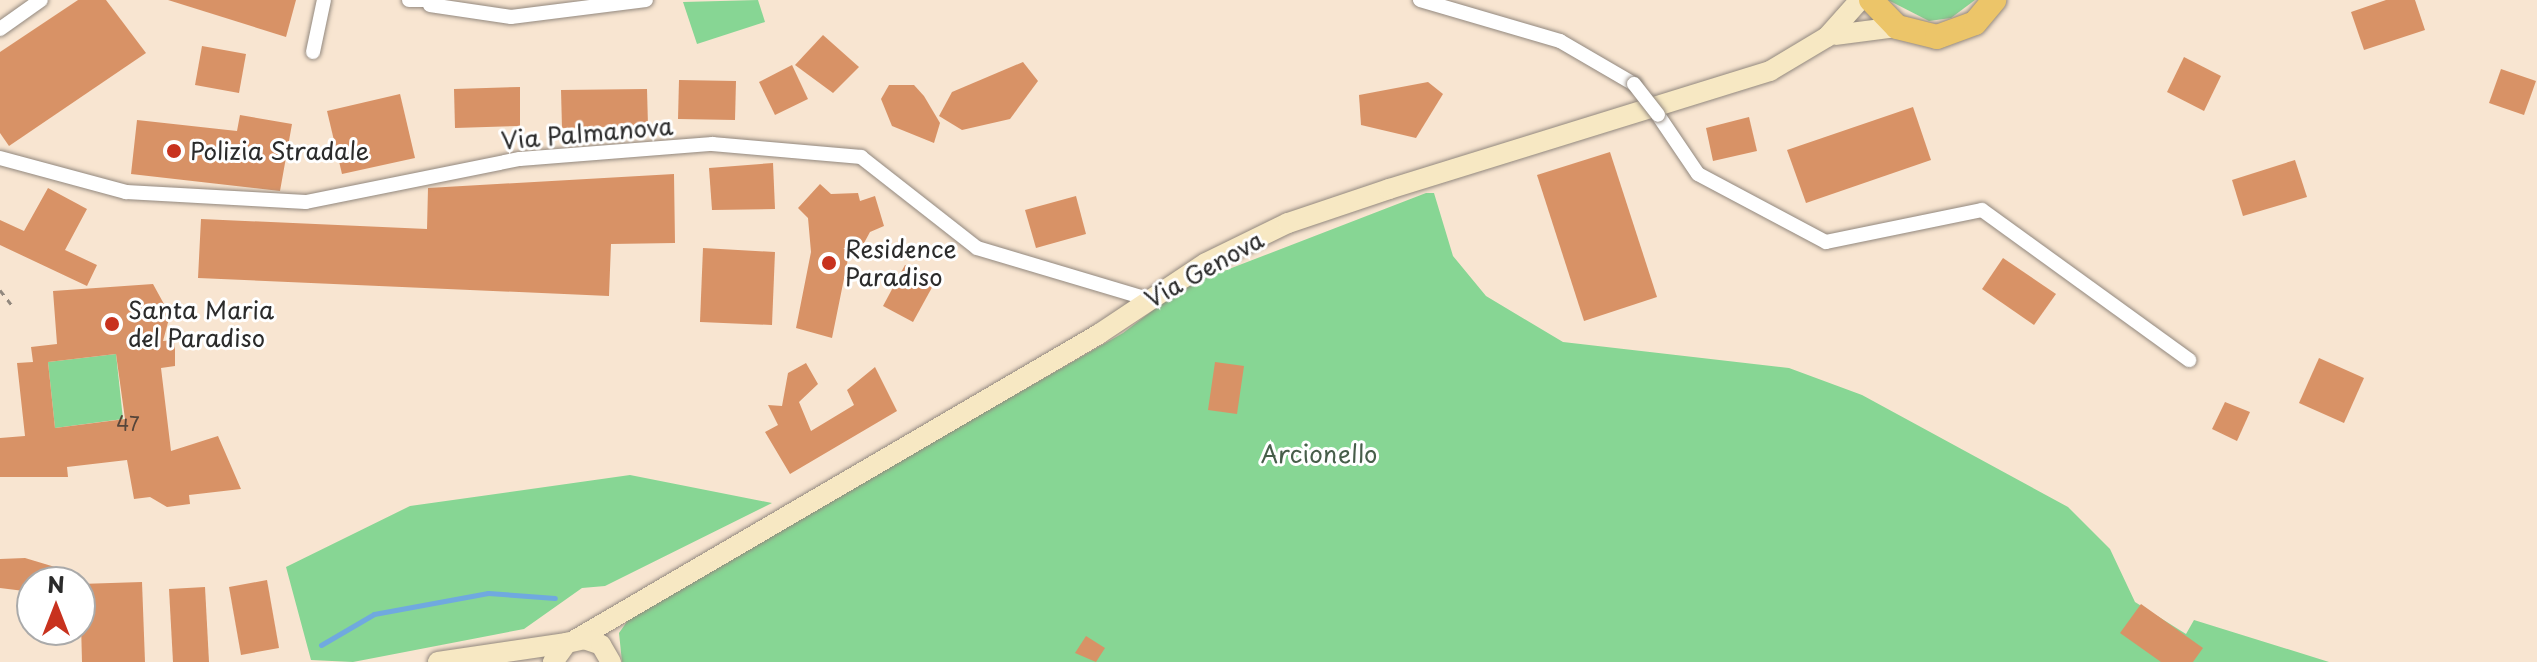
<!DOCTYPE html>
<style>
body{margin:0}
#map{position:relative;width:2537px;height:662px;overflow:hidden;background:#f8e5d1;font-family:"Playpen Sans",sans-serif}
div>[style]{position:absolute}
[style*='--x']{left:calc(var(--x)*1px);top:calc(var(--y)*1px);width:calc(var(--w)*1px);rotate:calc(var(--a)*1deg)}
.green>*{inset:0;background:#87d694}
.stream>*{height:5px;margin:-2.5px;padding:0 2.5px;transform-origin:2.5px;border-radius:2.5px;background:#70a9df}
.building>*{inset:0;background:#d89266}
.path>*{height:3px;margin-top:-1.5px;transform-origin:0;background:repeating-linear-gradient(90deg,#92887e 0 6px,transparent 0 12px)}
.roads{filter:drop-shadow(0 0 2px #92887e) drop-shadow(0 0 2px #92887e)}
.minor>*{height:14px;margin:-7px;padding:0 7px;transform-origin:7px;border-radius:7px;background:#fff}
.secondary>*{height:20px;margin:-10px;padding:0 10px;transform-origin:10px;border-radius:10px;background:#f7e8c3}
.trunk>*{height:24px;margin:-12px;padding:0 12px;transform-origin:12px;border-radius:12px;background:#ecc569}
.bridges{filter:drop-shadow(0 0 2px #92887e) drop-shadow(0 0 2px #92887e)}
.minor-bridge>*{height:14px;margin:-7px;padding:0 7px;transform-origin:7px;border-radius:7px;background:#fff}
.dots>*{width:22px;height:22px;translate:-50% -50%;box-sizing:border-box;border:4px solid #fff;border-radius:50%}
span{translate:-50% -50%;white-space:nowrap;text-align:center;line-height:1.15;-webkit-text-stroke:6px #fff;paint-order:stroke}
.number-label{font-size:20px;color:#56453a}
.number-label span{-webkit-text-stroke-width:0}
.street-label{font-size:24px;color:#2b2b2b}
.poi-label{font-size:24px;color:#2b2b2b}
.left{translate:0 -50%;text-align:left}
.park-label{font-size:24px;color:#475e4a}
.north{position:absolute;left:16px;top:566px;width:80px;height:80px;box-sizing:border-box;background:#fff;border:2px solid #aaa;border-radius:50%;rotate:0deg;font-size:22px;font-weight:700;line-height:32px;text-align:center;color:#2b2b2b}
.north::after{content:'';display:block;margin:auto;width:28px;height:36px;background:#c8321e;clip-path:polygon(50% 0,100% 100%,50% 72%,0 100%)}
</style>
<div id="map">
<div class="green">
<div style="clip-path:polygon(758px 0,765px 22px,697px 44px,683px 2px)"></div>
<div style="clip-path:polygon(1888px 0,1975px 0,1951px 18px,1929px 21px)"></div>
<div style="clip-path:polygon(1426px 193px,1434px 193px,1453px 256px,1486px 296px,1563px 342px,1789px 368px,1862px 395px,2068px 507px,2110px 549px,2135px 602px,2186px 634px,2194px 620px,2329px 662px,622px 662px,619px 633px,633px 613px,1123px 333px,1185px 286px)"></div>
<div style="clip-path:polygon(116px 354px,123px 419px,55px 428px,48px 362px)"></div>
<div style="clip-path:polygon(630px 475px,772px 503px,605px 586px,582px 588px,524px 629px,353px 662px,311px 660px,286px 567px,410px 506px)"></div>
</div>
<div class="stream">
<div style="--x:321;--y:645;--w:61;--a:-30.3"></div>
<div style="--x:374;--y:614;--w:116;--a:-10.4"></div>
<div style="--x:488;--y:593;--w:67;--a:4.3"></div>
</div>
<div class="building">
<div style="clip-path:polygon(78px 0,106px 0,146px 53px,9px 146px,0 133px,0 52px)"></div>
<div style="clip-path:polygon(168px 0,296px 0,286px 37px)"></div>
<div style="clip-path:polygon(2386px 0,2415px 0,2425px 30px,2364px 50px,2351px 12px)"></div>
<div style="clip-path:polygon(823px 35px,859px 67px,833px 93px,795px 65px)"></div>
<div style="clip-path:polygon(202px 46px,246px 54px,239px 93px,195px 85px)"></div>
<div style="clip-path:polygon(2184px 57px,2221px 76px,2204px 111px,2167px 92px)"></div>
<div style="clip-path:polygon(1023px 62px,1038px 81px,1010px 119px,962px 130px,939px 116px,952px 92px)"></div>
<div style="clip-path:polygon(792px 65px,808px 99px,775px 115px,759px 82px)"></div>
<div style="clip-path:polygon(2501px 69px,2536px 81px,2524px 115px,2489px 103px)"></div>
<div style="clip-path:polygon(679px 80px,736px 81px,735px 120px,678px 119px)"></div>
<div style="clip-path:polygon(1428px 82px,1443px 94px,1416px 138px,1361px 125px,1359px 95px)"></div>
<div style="clip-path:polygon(889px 85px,914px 85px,924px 96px,940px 123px,934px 143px,892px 126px,881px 99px)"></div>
<div style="clip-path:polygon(520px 87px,520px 126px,455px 128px,454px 89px)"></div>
<div style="clip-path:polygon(647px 89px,648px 126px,562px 128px,561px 90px)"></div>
<div style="clip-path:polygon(400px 94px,415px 158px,342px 174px,327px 111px)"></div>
<div style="clip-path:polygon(1913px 107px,1931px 160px,1806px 203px,1787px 150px)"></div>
<div style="clip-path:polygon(240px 115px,292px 124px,280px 191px,131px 174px,137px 120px,237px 131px)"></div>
<div style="clip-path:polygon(1749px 117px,1757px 151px,1713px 161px,1706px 128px)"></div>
<div style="clip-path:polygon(1610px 152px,1657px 297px,1584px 321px,1537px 175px)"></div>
<div style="clip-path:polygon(2295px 160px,2307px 197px,2243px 216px,2232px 180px)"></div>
<div style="clip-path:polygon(773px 163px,775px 209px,712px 210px,709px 168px)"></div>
<div style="clip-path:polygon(674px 174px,675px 243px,611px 244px,609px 296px,198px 278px,201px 219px,427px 229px,428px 188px)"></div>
<div style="clip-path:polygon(820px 184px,831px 194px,858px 193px,860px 201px,875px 196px,884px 226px,870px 232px,857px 256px,849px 254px,832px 338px,796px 328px,811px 252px,808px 218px,798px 208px)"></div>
<div style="clip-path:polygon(48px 188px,87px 209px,65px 250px,97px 265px,87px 286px,0 245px,0 220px,24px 231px)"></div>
<div style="clip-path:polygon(1076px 196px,1086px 234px,1036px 248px,1025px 210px)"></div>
<div style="clip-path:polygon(703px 248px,775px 252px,772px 325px,700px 322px)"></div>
<div style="clip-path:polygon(2003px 258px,2056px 294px,2034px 325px,1982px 289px)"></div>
<div style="clip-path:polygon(905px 265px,935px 282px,913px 322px,883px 306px)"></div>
<div style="clip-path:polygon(evenodd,153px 284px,170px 315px,163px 341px,175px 340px,175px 366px,161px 368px,171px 451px,218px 436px,241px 489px,189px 495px,190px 504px,167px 507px,150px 497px,134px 499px,127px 460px,67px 467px,68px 477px,0 477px,0 438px,25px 436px,17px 363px,33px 362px,31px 347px,57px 344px,53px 291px,153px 284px,116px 354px,125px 419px,55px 428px,48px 362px,116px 354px)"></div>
<div style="clip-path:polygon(2319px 358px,2364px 378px,2344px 423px,2299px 403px)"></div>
<div style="clip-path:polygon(1215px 362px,1244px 366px,1237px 414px,1208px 410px)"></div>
<div style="clip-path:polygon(806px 363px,818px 384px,799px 402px,811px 431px,854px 405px,847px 390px,875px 367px,897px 411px,790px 474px,765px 432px,778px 425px,768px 405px,782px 406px,788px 373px)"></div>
<div style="clip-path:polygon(2225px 402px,2250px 412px,2237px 441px,2212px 429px)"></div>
<div style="clip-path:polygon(25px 558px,55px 567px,53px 582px,32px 582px,32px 592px,0 588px,0 559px)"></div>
<div style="clip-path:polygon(267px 580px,279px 648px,241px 655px,229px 587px)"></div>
<div style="clip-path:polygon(142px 582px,145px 662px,82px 662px,80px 584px)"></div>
<div style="clip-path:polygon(205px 587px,209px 662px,173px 662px,169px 589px)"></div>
<div style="clip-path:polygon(2141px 604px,2203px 648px,2193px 662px,2161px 662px,2120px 633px)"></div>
<div style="clip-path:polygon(1086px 636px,1105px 648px,1096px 662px,1075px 653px)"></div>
</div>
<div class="path">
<div style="--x:0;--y:290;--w:23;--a:52"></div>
</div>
<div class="roads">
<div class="minor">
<div style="--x:409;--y:0;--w:23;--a:0"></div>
<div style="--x:1420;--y:0;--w:146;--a:16.3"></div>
<div style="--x:1560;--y:41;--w:86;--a:30.2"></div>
<div style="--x:430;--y:5;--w:82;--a:8.4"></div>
<div style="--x:511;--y:17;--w:136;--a:-7.2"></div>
<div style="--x:0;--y:29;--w:50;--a:-35.3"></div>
<div style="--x:313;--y:52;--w:53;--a:-78.1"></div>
<div style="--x:1658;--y:115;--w:71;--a:55.9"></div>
<div style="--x:1698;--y:174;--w:145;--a:28"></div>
<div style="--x:1826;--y:242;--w:159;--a:-11.6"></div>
<div style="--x:1982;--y:210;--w:256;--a:35.9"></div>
<div style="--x:0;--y:158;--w:131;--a:15.1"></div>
<div style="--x:126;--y:192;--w:180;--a:3.2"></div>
<div style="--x:306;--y:202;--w:218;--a:-11.4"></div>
<div style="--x:520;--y:159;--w:193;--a:-4.5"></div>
<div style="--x:712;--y:144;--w:150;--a:5"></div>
<div style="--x:861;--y:157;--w:147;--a:38.1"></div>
<div style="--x:977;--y:248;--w:178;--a:16.6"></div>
</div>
<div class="secondary">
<div style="--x:1835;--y:35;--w:63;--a:-7.4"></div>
<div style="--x:575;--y:640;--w:607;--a:-30.28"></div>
<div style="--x:1099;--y:334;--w:128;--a:-33.6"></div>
<div style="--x:1206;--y:263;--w:91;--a:-26"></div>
<div style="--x:1288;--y:223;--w:107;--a:-18.6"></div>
<div style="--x:1389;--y:189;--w:399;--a:-17.2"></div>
<div style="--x:1770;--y:71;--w:66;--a:-30.8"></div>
<div style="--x:1827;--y:37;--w:50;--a:-48.3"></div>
<div style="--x:438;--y:662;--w:130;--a:-8.4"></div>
<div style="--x:553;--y:662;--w:24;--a:-54"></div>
<div style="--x:567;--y:643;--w:17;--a:-13"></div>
<div style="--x:584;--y:639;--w:18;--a:19"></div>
<div style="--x:601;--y:645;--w:20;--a:60"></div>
</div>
<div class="trunk">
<div style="--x:1871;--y:0;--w:37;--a:46"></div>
<div style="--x:1897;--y:27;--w:41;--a:14"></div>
<div style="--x:1937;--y:37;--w:40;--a:-20.2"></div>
<div style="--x:1975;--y:23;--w:30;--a:-50"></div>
</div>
</div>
<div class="bridges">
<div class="minor-bridge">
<div style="--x:1634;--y:84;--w:39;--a:52"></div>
</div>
</div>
<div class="dots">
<div style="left:174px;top:151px;background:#c8321e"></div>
<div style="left:829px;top:263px;background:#c8321e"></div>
<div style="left:112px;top:324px;background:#c8321e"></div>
</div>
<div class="number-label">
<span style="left:128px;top:423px">47</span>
</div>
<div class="street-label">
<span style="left:587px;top:133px;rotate:-5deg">Via Palmanova</span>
<span style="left:1204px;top:269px;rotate:-29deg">Via Genova</span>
</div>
<div class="poi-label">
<span class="left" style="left:190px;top:151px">Polizia Stradale</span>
<span class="left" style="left:845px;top:263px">Residence<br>Paradiso</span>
<span class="left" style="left:128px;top:324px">Santa Maria<br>del Paradiso</span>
</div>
<div class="park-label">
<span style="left:1319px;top:454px">Arcionello</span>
</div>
<div class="north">N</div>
</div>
